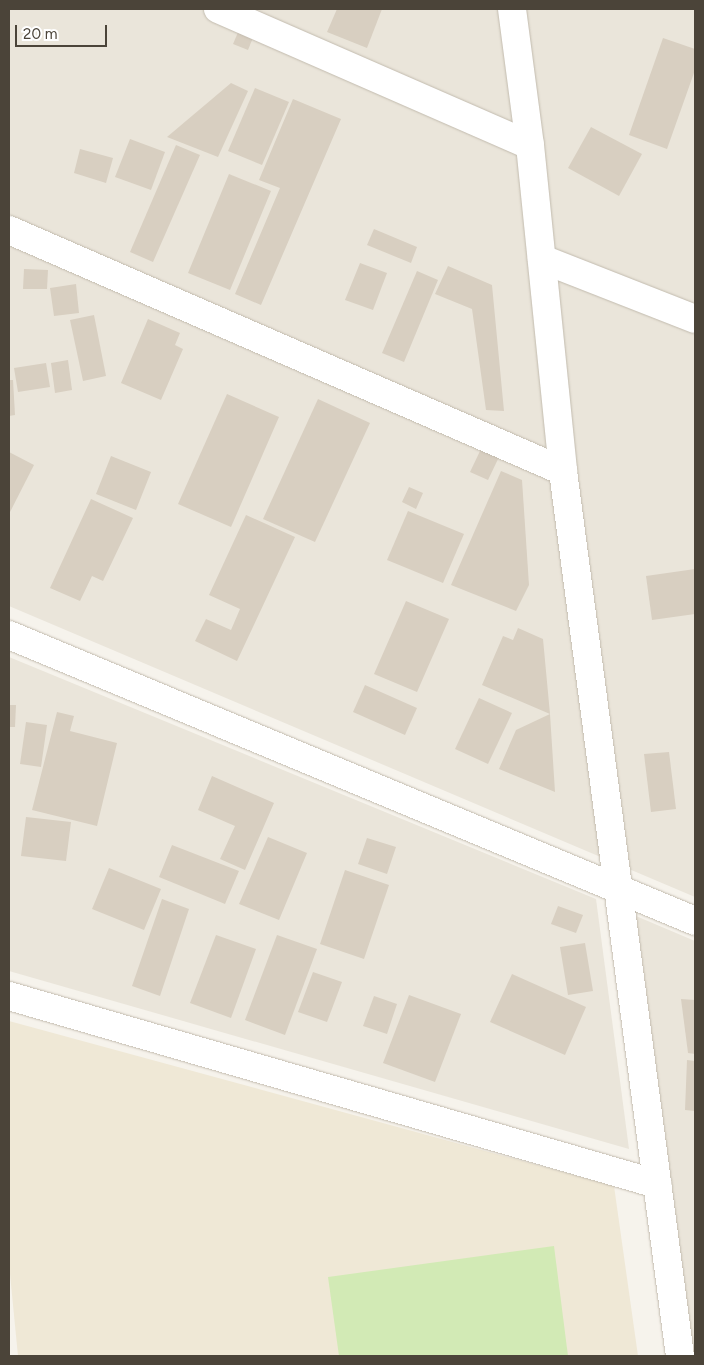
<!DOCTYPE html>
<style>
body{margin:0}
#map{position:relative;width:704px;height:1365px;overflow:hidden;background:#f6f3ec;font-family:Figtree,sans-serif}
div>[style]{position:absolute}
[style*='--x']{left:calc(var(--x)*1px);top:calc(var(--y)*1px);width:calc(var(--w)*1px);rotate:calc(var(--a)*1deg)}
.residential>*{inset:0;background:#eae5da}
.education>*{inset:0;background:#efe8d6}
.green>*{inset:0;background:#d2eab5}
.building>*{inset:0;background:#d8cfc1}
.roads{filter:drop-shadow(0 0 1px #c2bbae) drop-shadow(0 0 1px #c2bbae)}
.minor>*{height:28px;margin:-14px;padding:0 14px;transform-origin:14px;border-radius:14px;background:#fff}
span{translate:-50% -50%;white-space:nowrap;text-align:center;line-height:1.15;-webkit-text-stroke:4.5px #fff;paint-order:stroke}
.frame{position:absolute;inset:0;border:10px solid #4b4439;pointer-events:none}
.scale{position:absolute;left:15px;top:25px;width:92px;height:22px;box-sizing:border-box;border:2px solid #4b4439;border-top:0;padding-left:6px;font-size:15px;line-height:18px;white-space:nowrap;color:#4b4439;-webkit-text-stroke:4px #fff;paint-order:stroke}
</style>
<div id="map">
<div class="residential">
<div style="clip-path:polygon(9px 9px,695px 9px,695px 897px,9px 606px)"></div>
<div style="clip-path:polygon(9px 657px,596px 899px,629px 1149px,9px 971px)"></div>
<div style="clip-path:polygon(636px 916px,695px 941px,695px 1356px,693px 1356px)"></div>
</div>
<div class="education">
<div style="clip-path:polygon(9px 1021px,614px 1186px,638px 1356px,18px 1356px,9px 1264px)"></div>
</div>
<div class="green">
<div style="clip-path:polygon(554px 1246px,568px 1356px,339px 1356px,328px 1277px)"></div>
</div>
<div class="building">
<div style="clip-path:polygon(337px 9px,382px 9px,367px 48px,327px 32px)"></div>
<div style="clip-path:polygon(239px 30px,254px 35px,248px 50px,233px 44px)"></div>
<div style="clip-path:polygon(663px 38px,695px 49px,695px 70px,667px 149px,629px 135px)"></div>
<div style="clip-path:polygon(231px 83px,248px 91px,218px 157px,167px 137px)"></div>
<div style="clip-path:polygon(255px 88px,289px 102px,262px 165px,228px 151px)"></div>
<div style="clip-path:polygon(293px 99px,341px 119px,261px 305px,235px 294px,280px 188px,259px 180px)"></div>
<div style="clip-path:polygon(591px 127px,642px 154px,619px 196px,568px 168px)"></div>
<div style="clip-path:polygon(130px 139px,165px 152px,151px 190px,115px 177px)"></div>
<div style="clip-path:polygon(176px 145px,200px 155px,153px 262px,130px 252px)"></div>
<div style="clip-path:polygon(80px 149px,113px 158px,106px 183px,74px 173px)"></div>
<div style="clip-path:polygon(229px 174px,271px 191px,230px 290px,188px 273px)"></div>
<div style="clip-path:polygon(374px 229px,417px 247px,411px 263px,367px 245px)"></div>
<div style="clip-path:polygon(360px 263px,387px 273px,373px 310px,345px 300px)"></div>
<div style="clip-path:polygon(448px 266px,492px 285px,504px 411px,486px 410px,472px 309px,435px 294px)"></div>
<div style="clip-path:polygon(24px 269px,48px 270px,47px 289px,23px 289px)"></div>
<div style="clip-path:polygon(417px 271px,438px 280px,404px 362px,382px 353px)"></div>
<div style="clip-path:polygon(76px 284px,79px 313px,54px 316px,50px 288px)"></div>
<div style="clip-path:polygon(94px 315px,106px 376px,83px 381px,70px 320px)"></div>
<div style="clip-path:polygon(148px 319px,180px 333px,175px 345px,183px 349px,161px 400px,121px 383px)"></div>
<div style="clip-path:polygon(68px 360px,72px 390px,55px 393px,51px 363px)"></div>
<div style="clip-path:polygon(46px 363px,50px 387px,18px 392px,14px 368px)"></div>
<div style="clip-path:polygon(9px 380px,13px 380px,15px 415px,9px 416px)"></div>
<div style="clip-path:polygon(227px 394px,279px 417px,231px 527px,178px 504px)"></div>
<div style="clip-path:polygon(318px 399px,370px 423px,315px 542px,263px 519px)"></div>
<div style="clip-path:polygon(481px 449px,499px 457px,488px 480px,470px 472px)"></div>
<div style="clip-path:polygon(9px 452px,34px 465px,9px 514px)"></div>
<div style="clip-path:polygon(111px 456px,151px 472px,136px 510px,96px 494px)"></div>
<div style="clip-path:polygon(501px 471px,522px 480px,529px 585px,516px 611px,451px 585px)"></div>
<div style="clip-path:polygon(409px 487px,423px 493px,416px 509px,402px 502px)"></div>
<div style="clip-path:polygon(91px 499px,133px 518px,103px 581px,92px 576px,80px 601px,50px 588px)"></div>
<div style="clip-path:polygon(408px 511px,464px 534px,443px 583px,387px 560px)"></div>
<div style="clip-path:polygon(246px 515px,295px 537px,237px 661px,195px 641px,206px 619px,231px 630px,240px 609px,209px 595px)"></div>
<div style="clip-path:polygon(695px 569px,695px 614px,652px 620px,646px 576px)"></div>
<div style="clip-path:polygon(406px 601px,449px 619px,417px 692px,374px 674px)"></div>
<div style="clip-path:polygon(518px 628px,543px 639px,550px 714px,555px 792px,499px 769px,516px 730px,550px 714px,482px 685px,503px 636px,513px 640px)"></div>
<div style="clip-path:polygon(365px 685px,417px 708px,405px 735px,353px 712px)"></div>
<div style="clip-path:polygon(479px 698px,512px 713px,488px 764px,455px 749px)"></div>
<div style="clip-path:polygon(9px 705px,16px 705px,15px 727px,9px 727px)"></div>
<div style="clip-path:polygon(57px 712px,74px 716px,70px 731px,117px 743px,97px 826px,32px 810px)"></div>
<div style="clip-path:polygon(26px 722px,47px 725px,41px 767px,20px 764px)"></div>
<div style="clip-path:polygon(669px 752px,676px 809px,651px 812px,644px 754px)"></div>
<div style="clip-path:polygon(212px 776px,274px 803px,245px 870px,220px 859px,235px 826px,198px 810px)"></div>
<div style="clip-path:polygon(26px 817px,71px 822px,66px 861px,21px 856px)"></div>
<div style="clip-path:polygon(268px 837px,307px 853px,279px 920px,239px 904px)"></div>
<div style="clip-path:polygon(367px 838px,396px 847px,387px 874px,358px 864px)"></div>
<div style="clip-path:polygon(172px 845px,239px 871px,225px 904px,159px 877px)"></div>
<div style="clip-path:polygon(109px 868px,161px 889px,144px 930px,92px 909px)"></div>
<div style="clip-path:polygon(345px 870px,389px 885px,364px 959px,320px 944px)"></div>
<div style="clip-path:polygon(162px 899px,189px 909px,160px 996px,132px 986px)"></div>
<div style="clip-path:polygon(558px 906px,583px 915px,576px 933px,551px 924px)"></div>
<div style="clip-path:polygon(216px 935px,256px 949px,231px 1018px,190px 1003px)"></div>
<div style="clip-path:polygon(277px 935px,317px 949px,285px 1035px,245px 1020px)"></div>
<div style="clip-path:polygon(585px 943px,593px 991px,568px 995px,560px 947px)"></div>
<div style="clip-path:polygon(313px 972px,342px 982px,327px 1022px,298px 1012px)"></div>
<div style="clip-path:polygon(512px 974px,586px 1007px,565px 1055px,490px 1022px)"></div>
<div style="clip-path:polygon(409px 995px,461px 1014px,435px 1082px,383px 1063px)"></div>
<div style="clip-path:polygon(374px 996px,397px 1004px,387px 1034px,363px 1026px)"></div>
<div style="clip-path:polygon(681px 999px,695px 1000px,695px 1054px,688px 1053px)"></div>
<div style="clip-path:polygon(687px 1060px,695px 1061px,695px 1111px,685px 1110px)"></div>
</div>
<div class="roads">
<div class="minor">
<div style="--x:218;--y:9;--w:340;--a:23.6"></div>
<div style="--x:512;--y:9;--w:137;--a:82.5"></div>
<div style="--x:530;--y:145;--w:328;--a:84.2"></div>
<div style="--x:563;--y:471;--w:893;--a:82.47"></div>
<div style="--x:9;--y:230;--w:604;--a:23.51"></div>
<div style="--x:542;--y:259;--w:164;--a:21.4"></div>
<div style="--x:9;--y:635;--w:743;--a:22.63"></div>
<div style="--x:9;--y:996;--w:675;--a:16.18"></div>
</div>
</div>
<div class="frame"></div>
<div class="scale">20 m</div>
</div>
